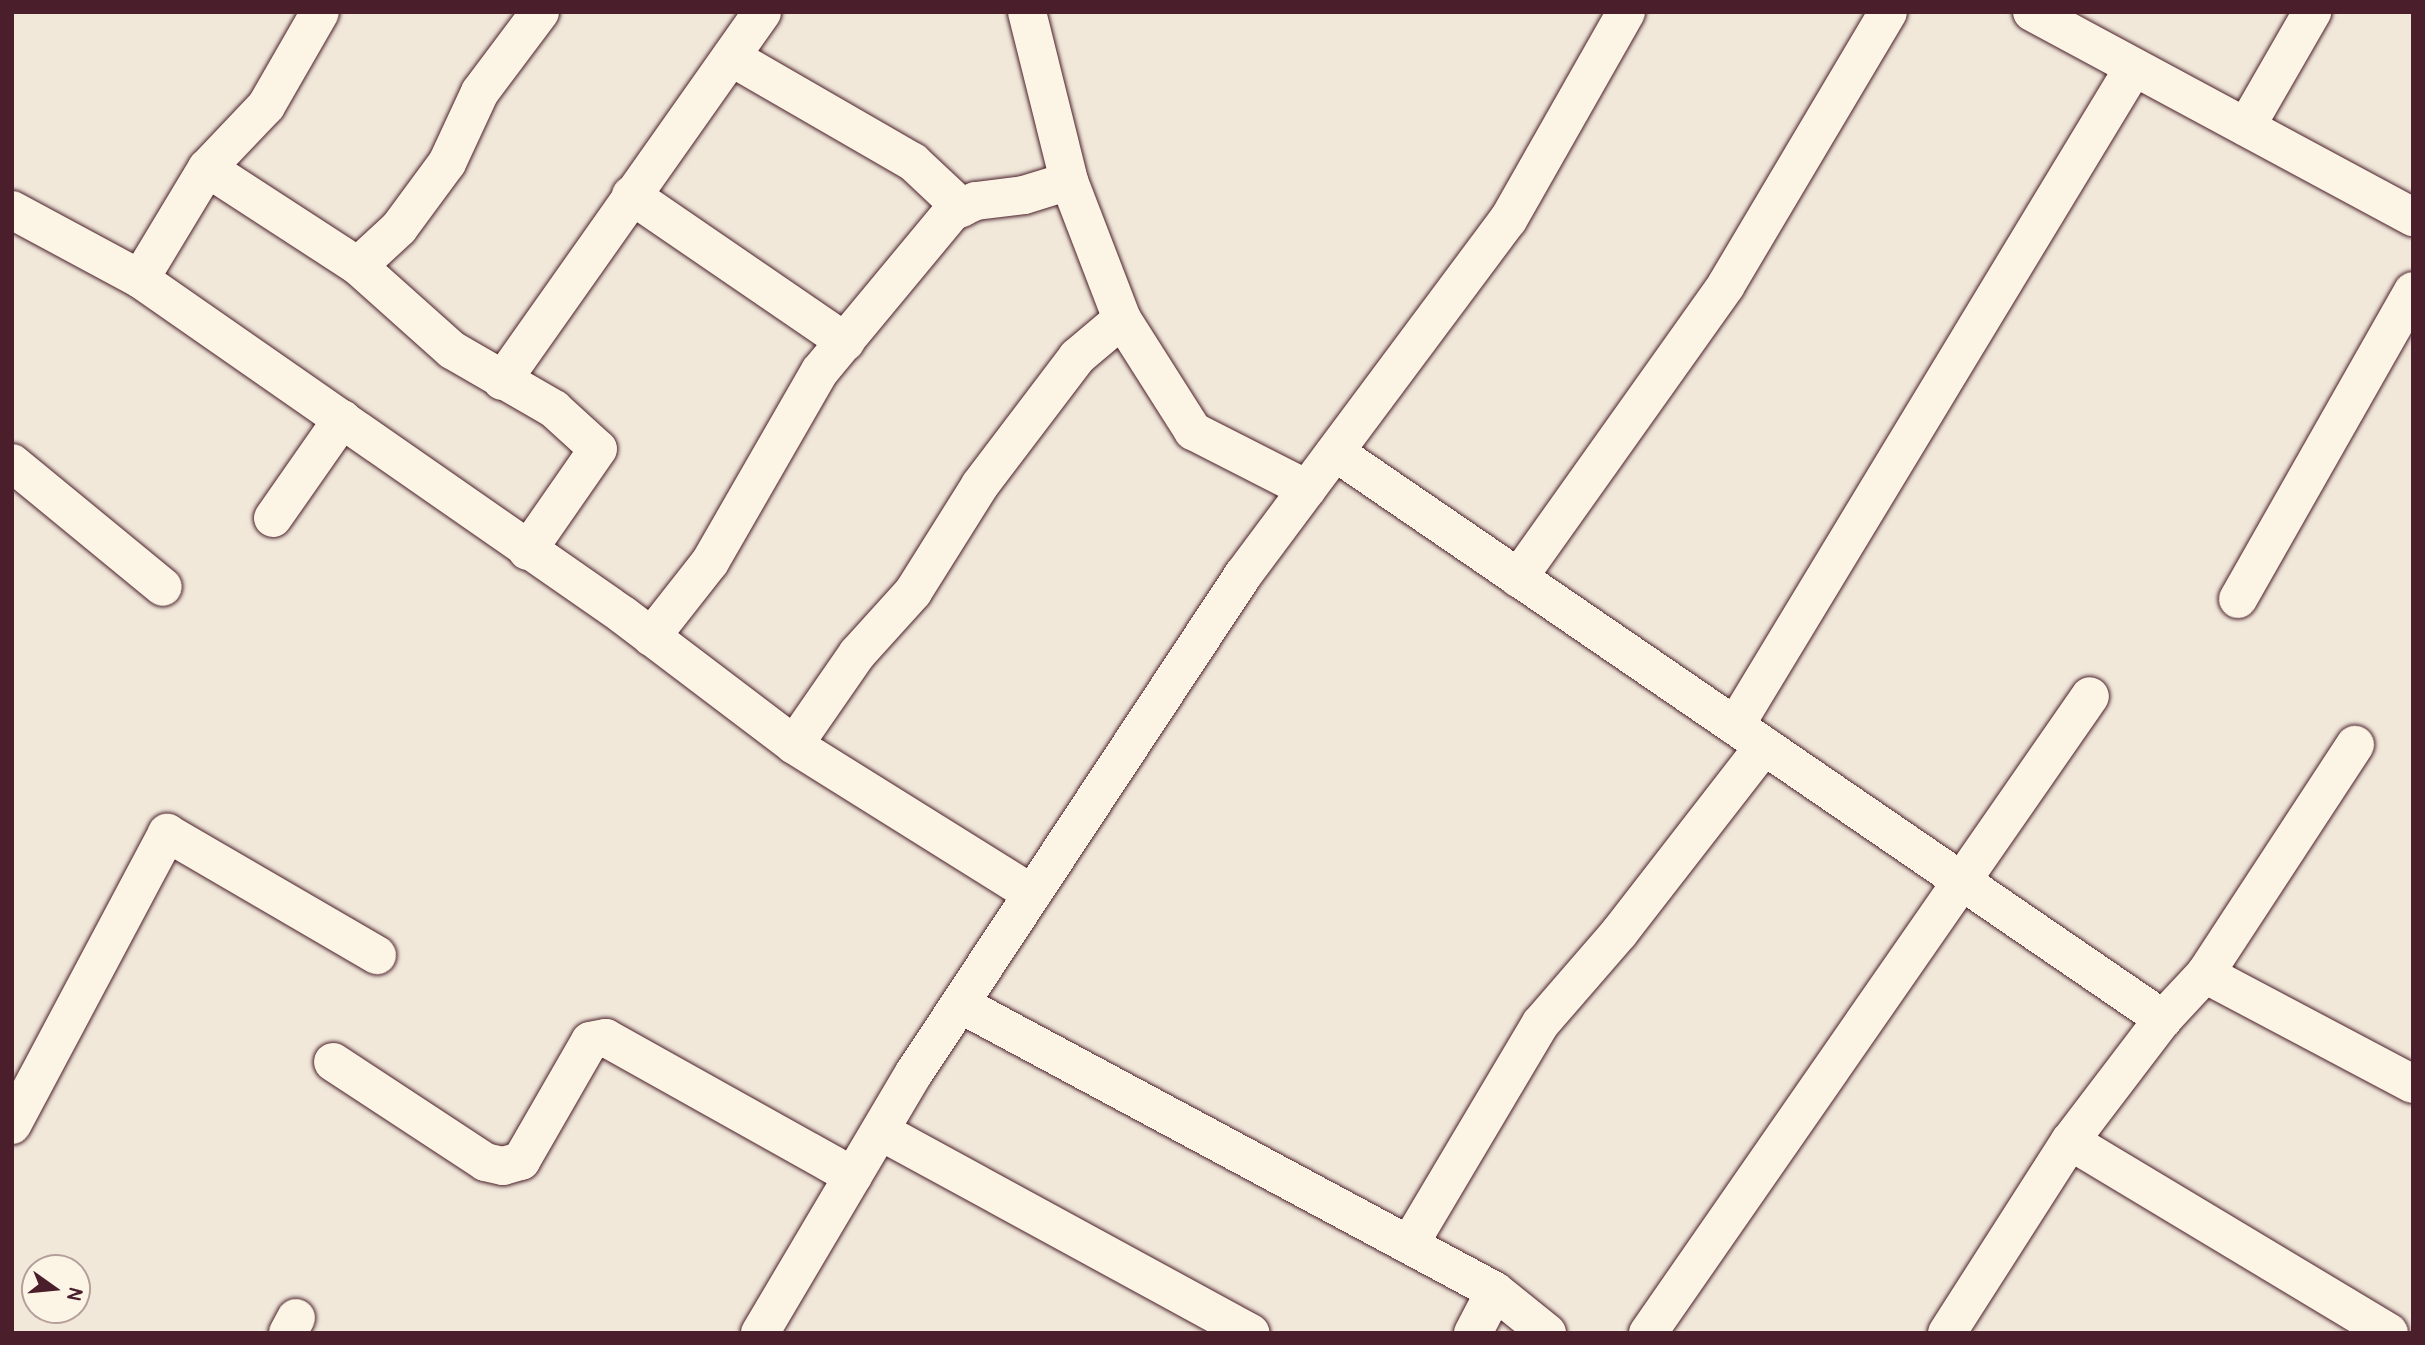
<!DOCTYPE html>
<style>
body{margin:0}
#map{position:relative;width:2425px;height:1345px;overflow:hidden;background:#f1e8da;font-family:Pangolin,sans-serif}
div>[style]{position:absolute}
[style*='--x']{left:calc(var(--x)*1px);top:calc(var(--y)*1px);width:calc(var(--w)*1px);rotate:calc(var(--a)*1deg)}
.roads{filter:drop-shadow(0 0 2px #4a1f2b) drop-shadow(0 0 2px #4a1f2b)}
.minor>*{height:38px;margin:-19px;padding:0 19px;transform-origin:19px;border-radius:19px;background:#fcf5e5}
span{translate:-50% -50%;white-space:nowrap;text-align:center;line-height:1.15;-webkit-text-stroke:5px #fcf5e5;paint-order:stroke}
.frame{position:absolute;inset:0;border:14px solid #4a1f2b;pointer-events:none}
.north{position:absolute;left:21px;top:1254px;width:70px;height:70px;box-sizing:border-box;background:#fcf5e5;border:2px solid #b59f9b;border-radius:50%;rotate:105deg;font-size:19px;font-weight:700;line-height:28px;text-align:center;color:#4a1f2b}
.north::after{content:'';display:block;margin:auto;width:24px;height:32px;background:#4a1f2b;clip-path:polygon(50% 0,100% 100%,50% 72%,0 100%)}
</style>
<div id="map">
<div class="roads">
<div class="minor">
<div style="--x:1027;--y:12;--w:174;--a:76"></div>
<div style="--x:1069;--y:181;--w:148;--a:69"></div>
<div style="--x:1122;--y:319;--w:133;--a:57.6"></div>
<div style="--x:1193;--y:431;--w:128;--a:27"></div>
<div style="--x:2032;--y:12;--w:433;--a:28.3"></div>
<div style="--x:731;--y:57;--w:210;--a:30"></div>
<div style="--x:913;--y:162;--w:67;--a:43.2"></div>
<div style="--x:2246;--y:127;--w:133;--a:-60.1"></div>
<div style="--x:207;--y:168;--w:180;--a:33"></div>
<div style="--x:358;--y:266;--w:126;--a:41.8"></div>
<div style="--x:452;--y:350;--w:118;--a:30"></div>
<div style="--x:554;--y:409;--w:59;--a:42.3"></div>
<div style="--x:598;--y:449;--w:124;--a:124.8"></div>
<div style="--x:631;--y:195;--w:260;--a:34.4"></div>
<div style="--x:12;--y:210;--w:145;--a:28.3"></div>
<div style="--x:140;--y:279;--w:588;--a:34.82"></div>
<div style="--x:623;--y:615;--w:215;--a:37.2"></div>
<div style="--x:794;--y:745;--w:281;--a:32"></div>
<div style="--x:358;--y:266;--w:56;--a:-42.8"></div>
<div style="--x:399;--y:228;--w:81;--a:-53.6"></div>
<div style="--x:447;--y:163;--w:78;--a:-65.1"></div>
<div style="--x:480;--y:92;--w:100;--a:-53.1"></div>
<div style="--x:140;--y:279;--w:130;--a:-58.9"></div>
<div style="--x:207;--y:168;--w:86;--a:-46.4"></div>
<div style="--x:266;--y:106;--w:108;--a:-60.1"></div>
<div style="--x:502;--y:381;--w:451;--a:-54.8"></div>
<div style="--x:1335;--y:452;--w:1004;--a:34.4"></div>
<div style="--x:12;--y:463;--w:195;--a:39.4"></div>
<div style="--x:273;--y:518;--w:121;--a:-55.1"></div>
<div style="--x:1518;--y:578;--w:359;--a:-54.6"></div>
<div style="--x:1726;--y:285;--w:317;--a:-59.3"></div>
<div style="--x:2238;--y:599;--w:354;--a:-60.4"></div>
<div style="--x:651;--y:637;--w:95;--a:-51.8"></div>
<div style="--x:710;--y:562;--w:220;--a:-60.1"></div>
<div style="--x:820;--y:371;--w:207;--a:-50.3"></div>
<div style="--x:952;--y:212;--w:26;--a:-25"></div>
<div style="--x:976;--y:201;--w:48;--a:-7.1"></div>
<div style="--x:1024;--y:195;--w:47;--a:-17.3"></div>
<div style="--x:1735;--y:726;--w:770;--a:-58.81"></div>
<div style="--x:794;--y:745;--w:111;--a:-55.3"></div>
<div style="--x:857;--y:654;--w:84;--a:-47.9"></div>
<div style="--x:913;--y:592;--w:126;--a:-57.9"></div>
<div style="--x:980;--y:485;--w:161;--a:-52.8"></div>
<div style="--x:1077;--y:357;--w:59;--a:-40.2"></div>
<div style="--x:2205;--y:974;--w:235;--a:27.9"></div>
<div style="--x:960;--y:1004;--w:607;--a:28.21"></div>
<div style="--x:1495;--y:1291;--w:67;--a:38.9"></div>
<div style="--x:333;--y:1062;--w:182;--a:33.3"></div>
<div style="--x:485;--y:1162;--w:18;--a:13"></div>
<div style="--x:503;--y:1166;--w:19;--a:-16"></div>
<div style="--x:521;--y:1161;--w:138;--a:-60.1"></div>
<div style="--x:590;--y:1041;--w:16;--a:-11"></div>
<div style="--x:606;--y:1038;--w:283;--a:29.2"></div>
<div style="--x:12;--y:1125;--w:331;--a:-62"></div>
<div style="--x:167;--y:833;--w:243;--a:30.2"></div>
<div style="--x:880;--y:1131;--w:422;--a:28.6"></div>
<div style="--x:2070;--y:1141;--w:372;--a:31"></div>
<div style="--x:1409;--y:1245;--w:258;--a:-59.3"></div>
<div style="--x:1541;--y:1023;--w:119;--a:-49.1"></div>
<div style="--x:1619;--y:933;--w:237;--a:-52.2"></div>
<div style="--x:288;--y:1333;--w:17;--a:-62"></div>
<div style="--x:760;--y:1333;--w:302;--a:-59.4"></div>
<div style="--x:914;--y:1073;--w:597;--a:-56.55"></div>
<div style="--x:1243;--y:575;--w:443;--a:-53.3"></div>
<div style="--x:1508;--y:220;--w:239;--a:-60.4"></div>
<div style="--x:1473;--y:1333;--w:47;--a:-62.4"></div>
<div style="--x:1648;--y:1333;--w:775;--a:-55.24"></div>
<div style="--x:1947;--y:1333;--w:228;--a:-57.4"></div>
<div style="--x:2070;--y:1141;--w:153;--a:-52.7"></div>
<div style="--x:2163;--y:1019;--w:62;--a:-47"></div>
<div style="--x:2205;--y:974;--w:274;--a:-56.8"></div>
</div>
</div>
<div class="frame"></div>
<div class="north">N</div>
</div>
